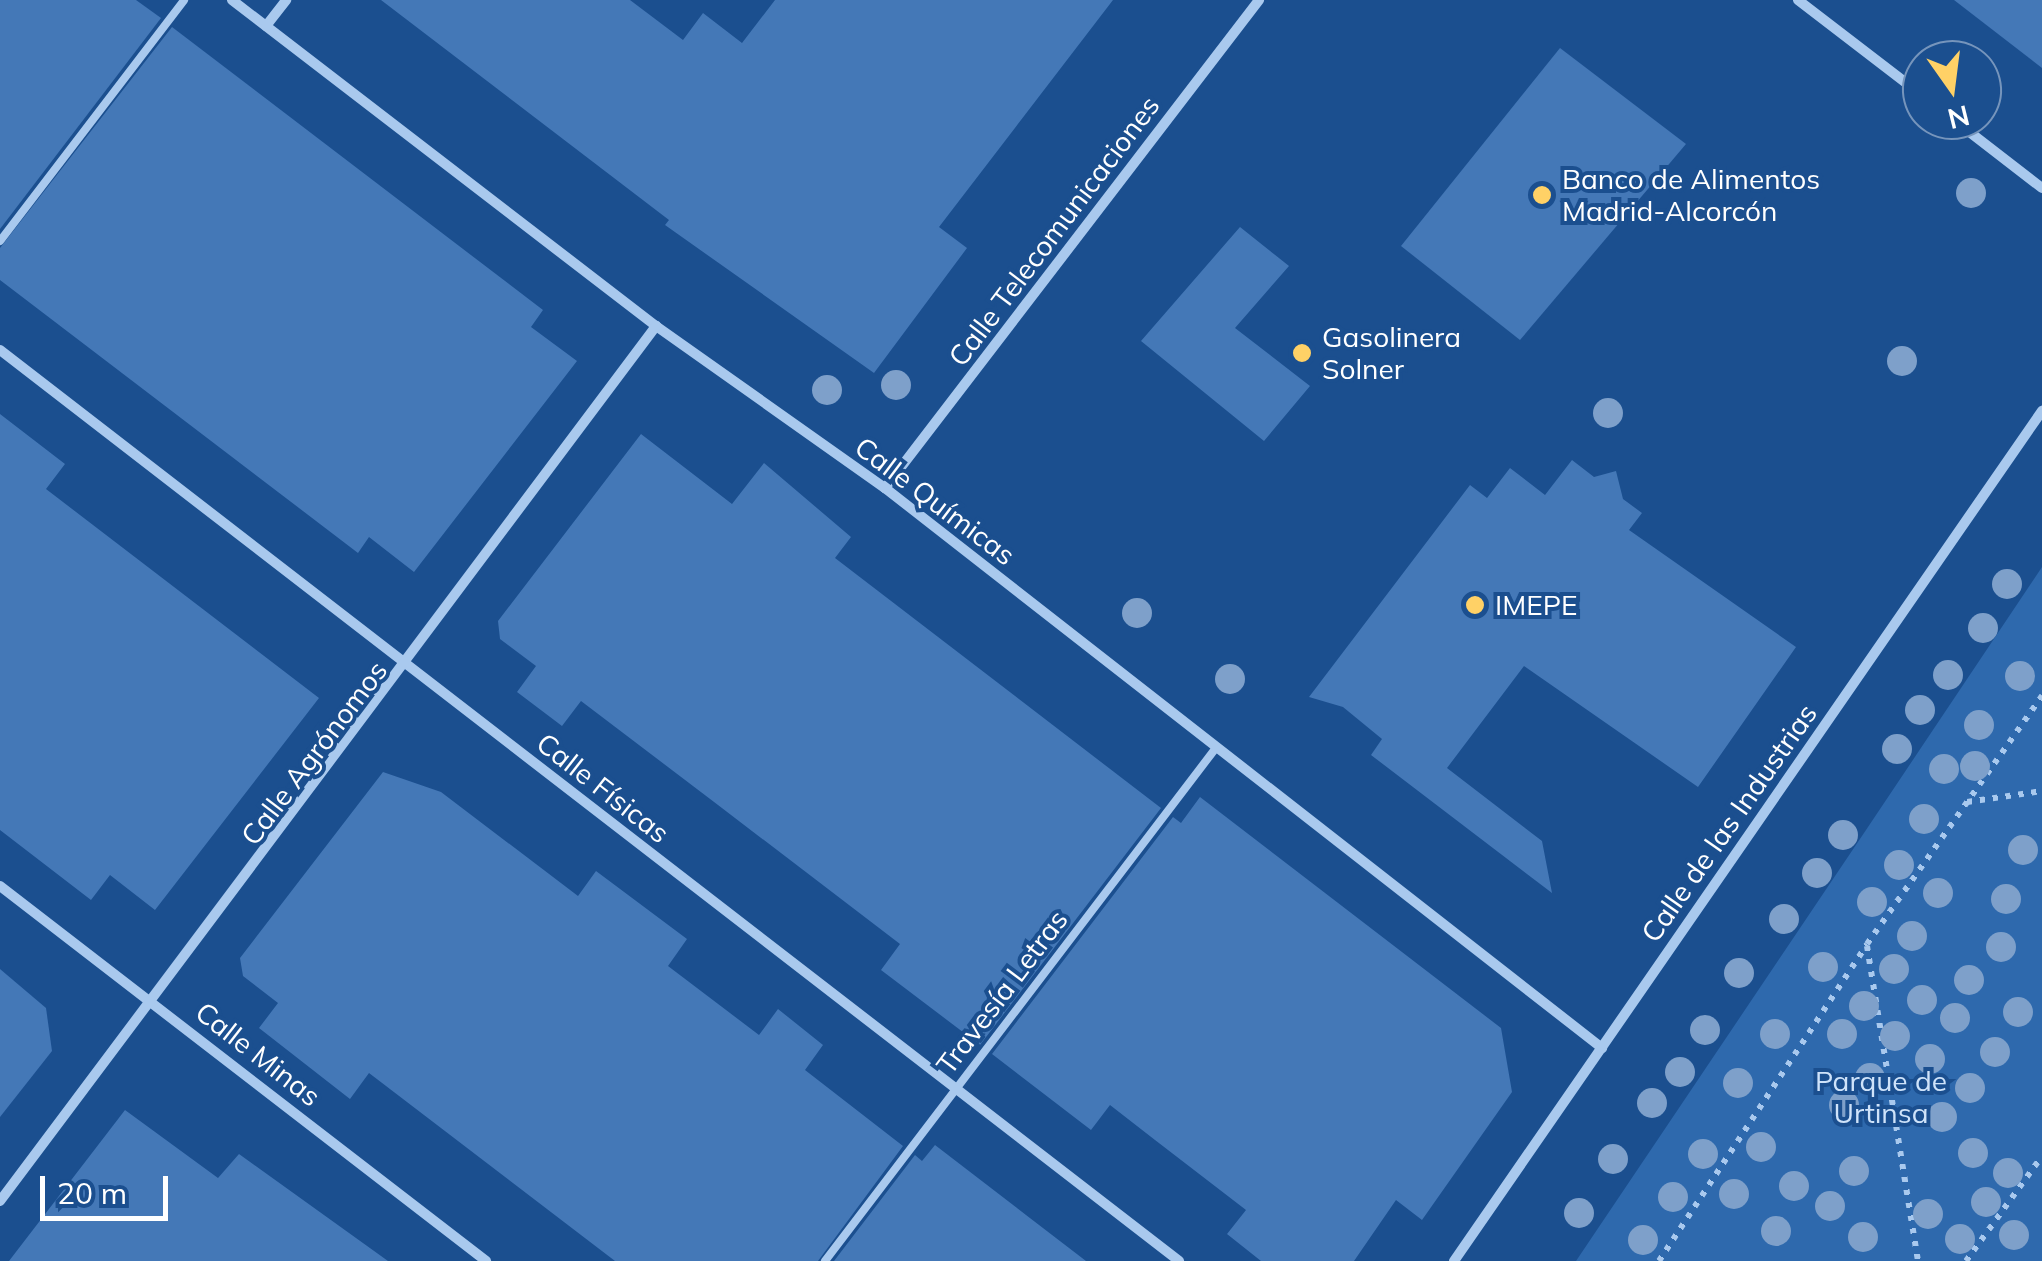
<!DOCTYPE html>
<meta charset="utf-8">
<style>
body{margin:0}
#map{position:relative;width:2042px;height:1261px;overflow:hidden;background:#1b4f8f;font-family:Mulish,sans-serif}
div>[style]{position:absolute}
[style*='--x']{left:calc(var(--x)*1px);top:calc(var(--y)*1px);width:calc(var(--w)*1px);rotate:calc(var(--a)*1deg)}
.green>*{inset:0;background:#2e69ad}
.building>*{inset:0;background:#4478b7}
.path>*{height:6px;margin-top:-3px;transform-origin:0;background:repeating-linear-gradient(90deg,#a9c9ee 0 5px,transparent 0 13px)}
.service>*{height:8px;margin:-4px;padding:0 4px;transform-origin:4px;border-radius:4px;background:#a9c9ee}
.minor>*{height:10px;margin:-5px;padding:0 5px;transform-origin:5px;border-radius:5px;background:#a9c9ee}
.trees>*{width:30px;height:30px;margin:-15px;border-radius:50%;background:#7ea0ca}
.dots>*{width:28px;height:28px;translate:-50% -50%;box-sizing:border-box;border:5px solid #1b4f8f;border-radius:50%}
span{translate:-50% -50%;white-space:nowrap;text-align:center;line-height:1.15;-webkit-text-stroke:8px #1b4f8f;paint-order:stroke}
.poi-label{font-size:28px;color:#fff}
.left{translate:0 -50%;text-align:left}
.street-label{font-size:28px;color:#fff}
.park-label{font-size:28px;color:#cfe3fa}
.north{position:absolute;left:1902px;top:40px;width:100px;height:100px;box-sizing:border-box;background:#1b4f8f;border:2px solid #7695bc;border-radius:50%;rotate:166deg;font-size:28px;font-weight:700;line-height:40px;text-align:center;color:#fff}
.north::after{content:'';display:block;margin:auto;width:35px;height:45px;background:#ffd166;clip-path:polygon(50% 0,100% 100%,50% 72%,0 100%)}
.scale{position:absolute;left:40px;top:1176px;width:128px;height:45px;box-sizing:border-box;border:5px solid #fff;border-top:0;padding-left:12px;font-size:30px;line-height:35px;white-space:nowrap;color:#fff;-webkit-text-stroke:8px #1b4f8f;paint-order:stroke}
</style>
<div id="map">
<div class="green">
<div style="clip-path:polygon(2042px 567px,2042px 1261px,1576px 1261px,1866px 830px)"></div>
</div>
<div class="building">
<div style="clip-path:polygon(0 0,136px 0,161px 18px,0 229px)"></div>
<div style="clip-path:polygon(381px 0,630px 0,683px 40px,703px 13px,742px 43px,775px 0,1113px 0,939px 227px,967px 248px,874px 373px,665px 225px,669px 220px)"></div>
<div style="clip-path:polygon(1954px 0,2042px 0,2042px 68px)"></div>
<div style="clip-path:polygon(172px 27px,543px 310px,531px 327px,577px 361px,414px 572px,369px 537px,358px 553px,0 280px,0 248px)"></div>
<div style="clip-path:polygon(1560px 48px,1686px 144px,1520px 340px,1401px 246px)"></div>
<div style="clip-path:polygon(1240px 227px,1289px 266px,1235px 328px,1310px 386px,1264px 441px,1141px 341px)"></div>
<div style="clip-path:polygon(0 414px,65px 464px,46px 489px,319px 698px,155px 910px,110px 875px,91px 900px,0 830px)"></div>
<div style="clip-path:polygon(641px 434px,732px 504px,764px 463px,851px 537px,835px 558px,1161px 808px,980px 1045px,881px 970px,900px 944px,718px 805px,581px 701px,562px 726px,517px 692px,536px 666px,500px 639px,498px 621px)"></div>
<div style="clip-path:polygon(1572px 460px,1594px 477px,1616px 471px,1623px 499px,1642px 513px,1629px 530px,1796px 647px,1698px 787px,1524px 666px,1447px 768px,1542px 841px,1552px 893px,1371px 755px,1382px 739px,1343px 707px,1309px 697px,1470px 485px,1487px 498px,1510px 468px,1545px 495px)"></div>
<div style="clip-path:polygon(383px 772px,441px 792px,578px 896px,596px 871px,687px 939px,668px 966px,759px 1035px,778px 1009px,823px 1045px,805px 1070px,903px 1146px,818px 1261px,615px 1261px,369px 1073px,350px 1099px,259px 1028px,278px 1003px,243px 976px,240px 958px)"></div>
<div style="clip-path:polygon(1200px 797px,1501px 1028px,1512px 1092px,1422px 1220px,1396px 1200px,1354px 1261px,1261px 1261px,1227px 1234px,1246px 1210px,1155px 1140px,1110px 1105px,1091px 1130px,992px 1054px,1173px 817px,1181px 823px)"></div>
<div style="clip-path:polygon(0 969px,46px 1008px,52px 1051px,0 1117px)"></div>
<div style="clip-path:polygon(125px 1110px,218px 1178px,239px 1154px,388px 1261px,9px 1261px)"></div>
<div style="clip-path:polygon(935px 1145px,1026px 1215px,1086px 1261px,834px 1261px,915px 1155px,922px 1161px)"></div>
</div>
<div class="path">
<div style="--x:1967;--y:802;--w:76;--a:-8.3"></div>
<div style="--x:1867;--y:946;--w:319;--a:80.8"></div>
<div style="--x:1659;--y:1261;--w:379;--a:-56.7"></div>
<div style="--x:1867;--y:944;--w:304;--a:-54.8"></div>
<div style="--x:1966;--y:1261;--w:130;--a:-54.1"></div>
</div>
<div class="service">
<div style="--x:0;--y:241;--w:303;--a:-52.6"></div>
<div style="--x:825;--y:1261;--w:644;--a:-52.7"></div>
</div>
<div class="minor">
<div style="--x:232;--y:0;--w:535;--a:37.56"></div>
<div style="--x:656;--y:326;--w:281;--a:35.3"></div>
<div style="--x:885;--y:488;--w:910;--a:37.99"></div>
<div style="--x:1798;--y:0;--w:156;--a:37.5"></div>
<div style="--x:266;--y:26;--w:33;--a:-52"></div>
<div style="--x:1954;--y:120;--w:111;--a:37.7"></div>
<div style="--x:0;--y:350;--w:1490;--a:37.69"></div>
<div style="--x:885;--y:488;--w:615;--a:-52.53"></div>
<div style="--x:0;--y:886;--w:614;--a:37.65"></div>
<div style="--x:0;--y:1201;--w:1094;--a:-53.14"></div>
<div style="--x:1454;--y:1261;--w:1034;--a:-55.33"></div>
</div>
<div class="trees">
<div style="left:1971px;top:193px"></div>
<div style="left:1902px;top:361px"></div>
<div style="left:896px;top:385px"></div>
<div style="left:827px;top:390px"></div>
<div style="left:1608px;top:413px"></div>
<div style="left:2007px;top:584px"></div>
<div style="left:1137px;top:613px"></div>
<div style="left:1983px;top:628px"></div>
<div style="left:1948px;top:675px"></div>
<div style="left:2020px;top:676px"></div>
<div style="left:1230px;top:679px"></div>
<div style="left:1920px;top:710px"></div>
<div style="left:1979px;top:725px"></div>
<div style="left:1897px;top:749px"></div>
<div style="left:1975px;top:766px"></div>
<div style="left:1944px;top:769px"></div>
<div style="left:1924px;top:819px"></div>
<div style="left:1843px;top:835px"></div>
<div style="left:2023px;top:850px"></div>
<div style="left:1899px;top:865px"></div>
<div style="left:1817px;top:873px"></div>
<div style="left:1938px;top:893px"></div>
<div style="left:2006px;top:899px"></div>
<div style="left:1872px;top:902px"></div>
<div style="left:1784px;top:919px"></div>
<div style="left:1912px;top:936px"></div>
<div style="left:2001px;top:947px"></div>
<div style="left:1823px;top:967px"></div>
<div style="left:1894px;top:969px"></div>
<div style="left:1739px;top:973px"></div>
<div style="left:1969px;top:980px"></div>
<div style="left:1922px;top:1000px"></div>
<div style="left:1864px;top:1006px"></div>
<div style="left:2018px;top:1012px"></div>
<div style="left:1955px;top:1018px"></div>
<div style="left:1705px;top:1030px"></div>
<div style="left:1775px;top:1034px"></div>
<div style="left:1842px;top:1034px"></div>
<div style="left:1895px;top:1036px"></div>
<div style="left:1995px;top:1052px"></div>
<div style="left:1930px;top:1059px"></div>
<div style="left:1680px;top:1072px"></div>
<div style="left:1870px;top:1078px"></div>
<div style="left:1738px;top:1083px"></div>
<div style="left:1970px;top:1088px"></div>
<div style="left:1652px;top:1103px"></div>
<div style="left:1844px;top:1105px"></div>
<div style="left:1942px;top:1117px"></div>
<div style="left:1761px;top:1147px"></div>
<div style="left:1973px;top:1153px"></div>
<div style="left:1703px;top:1154px"></div>
<div style="left:1613px;top:1159px"></div>
<div style="left:1854px;top:1171px"></div>
<div style="left:2008px;top:1173px"></div>
<div style="left:1794px;top:1186px"></div>
<div style="left:1734px;top:1194px"></div>
<div style="left:1673px;top:1197px"></div>
<div style="left:1986px;top:1202px"></div>
<div style="left:1830px;top:1206px"></div>
<div style="left:1579px;top:1213px"></div>
<div style="left:1928px;top:1214px"></div>
<div style="left:1776px;top:1231px"></div>
<div style="left:2014px;top:1235px"></div>
<div style="left:1863px;top:1237px"></div>
<div style="left:1960px;top:1239px"></div>
<div style="left:1643px;top:1240px"></div>
</div>
<div class="dots">
<div style="left:1542px;top:195px;background:#ffd166"></div>
<div style="left:1302px;top:353px;background:#ffd166"></div>
<div style="left:1475px;top:605px;background:#ffd166"></div>
</div>
<div class="poi-label">
<span class="left" style="left:1562px;top:195px">Banco de Alimentos<br>Madrid-Alcorcón</span>
<span class="left" style="left:1322px;top:353px">Gasolinera<br>Solner</span>
<span class="left" style="left:1495px;top:605px">IMEPE</span>
</div>
<div class="street-label">
<span style="left:1054px;top:231px;rotate:-53deg">Calle Telecomunicaciones</span>
<span style="left:935px;top:501px;rotate:37deg">Calle Químicas</span>
<span style="left:314px;top:753px;rotate:-53deg">Calle Agrónomos</span>
<span style="left:603px;top:788px;rotate:38deg">Calle Físicas</span>
<span style="left:1729px;top:823px;rotate:-55deg">Calle de las Industrias</span>
<span style="left:1002px;top:992px;rotate:-53deg">Travesía Letras</span>
<span style="left:258px;top:1054px;rotate:38deg">Calle Minas</span>
</div>
<div class="park-label">
<span style="left:1881px;top:1097px">Parque de<br>Urtinsa</span>
</div>
<div class="north">N</div>
<div class="scale">20 m</div>
</div>
